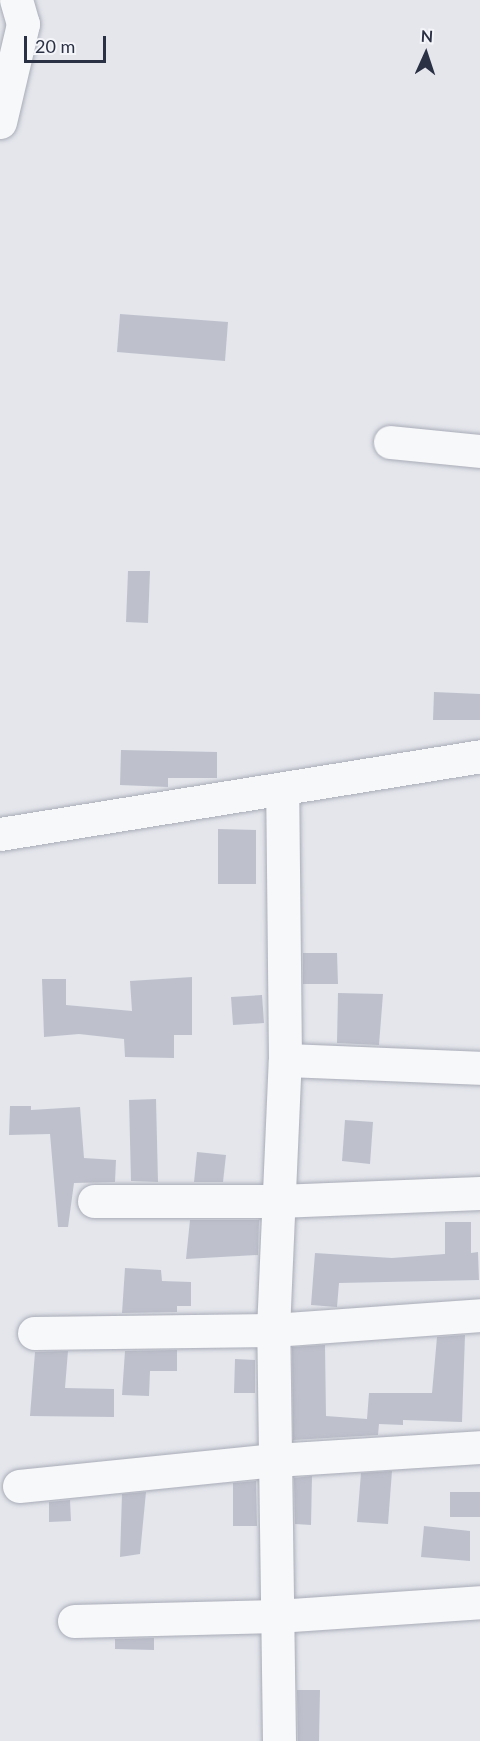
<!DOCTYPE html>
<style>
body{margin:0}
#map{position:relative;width:480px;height:1741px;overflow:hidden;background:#e4e6ec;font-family:Lato,sans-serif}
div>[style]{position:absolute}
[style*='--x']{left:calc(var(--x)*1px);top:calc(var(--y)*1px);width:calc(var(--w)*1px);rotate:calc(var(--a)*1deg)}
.building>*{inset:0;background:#bec1cc}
.roads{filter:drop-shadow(0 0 2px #a9acb7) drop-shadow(0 0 2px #a9acb7)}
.minor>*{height:33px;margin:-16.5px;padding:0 16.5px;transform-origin:16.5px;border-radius:16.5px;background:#f7f8fa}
span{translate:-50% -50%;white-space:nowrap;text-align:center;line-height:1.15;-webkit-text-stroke:4.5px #f4f5f9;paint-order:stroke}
.north{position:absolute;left:396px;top:24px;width:60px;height:60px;-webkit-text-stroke:4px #f4f5f9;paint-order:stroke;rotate:3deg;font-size:16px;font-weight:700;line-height:24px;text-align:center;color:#2b3145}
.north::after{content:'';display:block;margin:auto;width:21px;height:27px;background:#2b3145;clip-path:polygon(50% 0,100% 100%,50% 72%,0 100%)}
.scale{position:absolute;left:24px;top:36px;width:82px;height:27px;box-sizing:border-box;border:3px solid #2b3145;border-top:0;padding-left:8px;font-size:18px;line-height:21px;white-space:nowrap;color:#2b3145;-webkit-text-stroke:4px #f4f5f9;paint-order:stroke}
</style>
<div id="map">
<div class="building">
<div style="clip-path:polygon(120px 314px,228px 322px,225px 361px,117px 352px)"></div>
<div style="clip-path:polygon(128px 571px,150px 571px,148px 623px,126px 622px)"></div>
<div style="clip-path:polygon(434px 692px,480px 694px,480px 720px,433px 720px)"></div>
<div style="clip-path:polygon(121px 750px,217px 752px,217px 778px,168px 778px,168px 787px,120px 785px)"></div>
<div style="clip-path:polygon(218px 829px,256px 830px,256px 884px,218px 884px)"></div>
<div style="clip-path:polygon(303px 953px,337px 953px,338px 984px,303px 984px)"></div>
<div style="clip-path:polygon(192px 977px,192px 1035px,174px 1035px,174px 1058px,125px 1057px,124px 1039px,79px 1034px,44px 1037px,42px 979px,66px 979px,66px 1005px,132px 1011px,130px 981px)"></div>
<div style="clip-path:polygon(338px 993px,383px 994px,379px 1045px,337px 1043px)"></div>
<div style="clip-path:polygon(262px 995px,264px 1023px,233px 1025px,231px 997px)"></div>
<div style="clip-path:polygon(156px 1099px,158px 1182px,131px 1181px,129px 1100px)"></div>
<div style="clip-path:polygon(10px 1106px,31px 1106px,31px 1110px,80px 1107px,84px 1158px,116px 1160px,115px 1182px,74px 1183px,68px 1227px,58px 1227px,50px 1134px,9px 1135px)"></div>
<div style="clip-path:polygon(345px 1120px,373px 1122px,370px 1164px,342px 1161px)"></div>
<div style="clip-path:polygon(197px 1152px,226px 1155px,223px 1182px,194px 1182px)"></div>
<div style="clip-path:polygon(190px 1220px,259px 1220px,258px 1255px,186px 1259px)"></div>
<div style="clip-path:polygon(445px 1222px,471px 1222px,471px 1253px,478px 1252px,479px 1280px,339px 1283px,337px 1307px,311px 1305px,315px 1253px,392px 1258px,445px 1254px)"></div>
<div style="clip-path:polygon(125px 1268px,161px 1270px,162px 1281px,191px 1282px,191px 1306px,177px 1306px,177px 1312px,122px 1313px)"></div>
<div style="clip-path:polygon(465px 1335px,462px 1422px,403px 1420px,403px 1425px,379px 1424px,378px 1435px,293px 1440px,292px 1347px,325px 1345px,326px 1416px,367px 1419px,369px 1393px,432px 1393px,437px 1337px)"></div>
<div style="clip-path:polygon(177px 1350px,177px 1371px,150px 1371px,149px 1396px,122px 1395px,125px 1351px)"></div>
<div style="clip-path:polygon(68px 1351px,65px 1388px,114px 1389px,114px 1417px,30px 1416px,35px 1352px)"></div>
<div style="clip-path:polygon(235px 1359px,255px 1360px,255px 1393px,234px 1393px)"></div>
<div style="clip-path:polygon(392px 1471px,388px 1524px,357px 1522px,361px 1473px)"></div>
<div style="clip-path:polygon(312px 1476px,311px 1525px,295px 1524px,294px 1478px)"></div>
<div style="clip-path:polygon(256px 1481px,257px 1526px,233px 1526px,233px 1483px)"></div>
<div style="clip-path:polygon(146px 1492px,140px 1554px,120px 1557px,122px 1494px)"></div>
<div style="clip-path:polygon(450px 1492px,480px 1492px,480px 1517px,450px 1517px)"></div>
<div style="clip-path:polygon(70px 1500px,71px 1521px,49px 1522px,49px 1502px)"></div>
<div style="clip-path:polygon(424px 1526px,470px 1531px,470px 1561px,421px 1557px)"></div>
<div style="clip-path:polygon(154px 1638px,154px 1650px,115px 1649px,115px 1639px)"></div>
<div style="clip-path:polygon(297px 1690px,320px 1690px,319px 1741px,298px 1741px)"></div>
</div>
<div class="roads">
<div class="minor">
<div style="--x:0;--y:122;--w:101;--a:-76.8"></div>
<div style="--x:23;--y:24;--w:25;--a:-106"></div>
<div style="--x:390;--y:442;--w:90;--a:5.7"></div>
<div style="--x:0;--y:834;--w:486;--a:-9.2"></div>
<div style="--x:285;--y:1060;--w:195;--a:2.3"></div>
<div style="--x:94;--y:1201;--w:184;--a:0"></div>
<div style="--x:278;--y:1201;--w:202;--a:-2.3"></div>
<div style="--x:34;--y:1333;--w:239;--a:-0.7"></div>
<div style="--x:273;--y:1330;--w:208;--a:-4.1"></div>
<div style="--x:19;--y:1486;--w:257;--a:-5.8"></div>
<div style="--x:275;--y:1460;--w:205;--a:-3.6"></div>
<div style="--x:74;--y:1621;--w:203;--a:-1.4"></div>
<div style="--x:277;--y:1616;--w:203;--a:-3.9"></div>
<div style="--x:279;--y:1741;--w:411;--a:-90.8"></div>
<div style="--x:273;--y:1330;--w:270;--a:-87.5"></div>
<div style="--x:285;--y:1060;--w:269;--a:-90.6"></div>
</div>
</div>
<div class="north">N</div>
<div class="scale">20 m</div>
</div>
